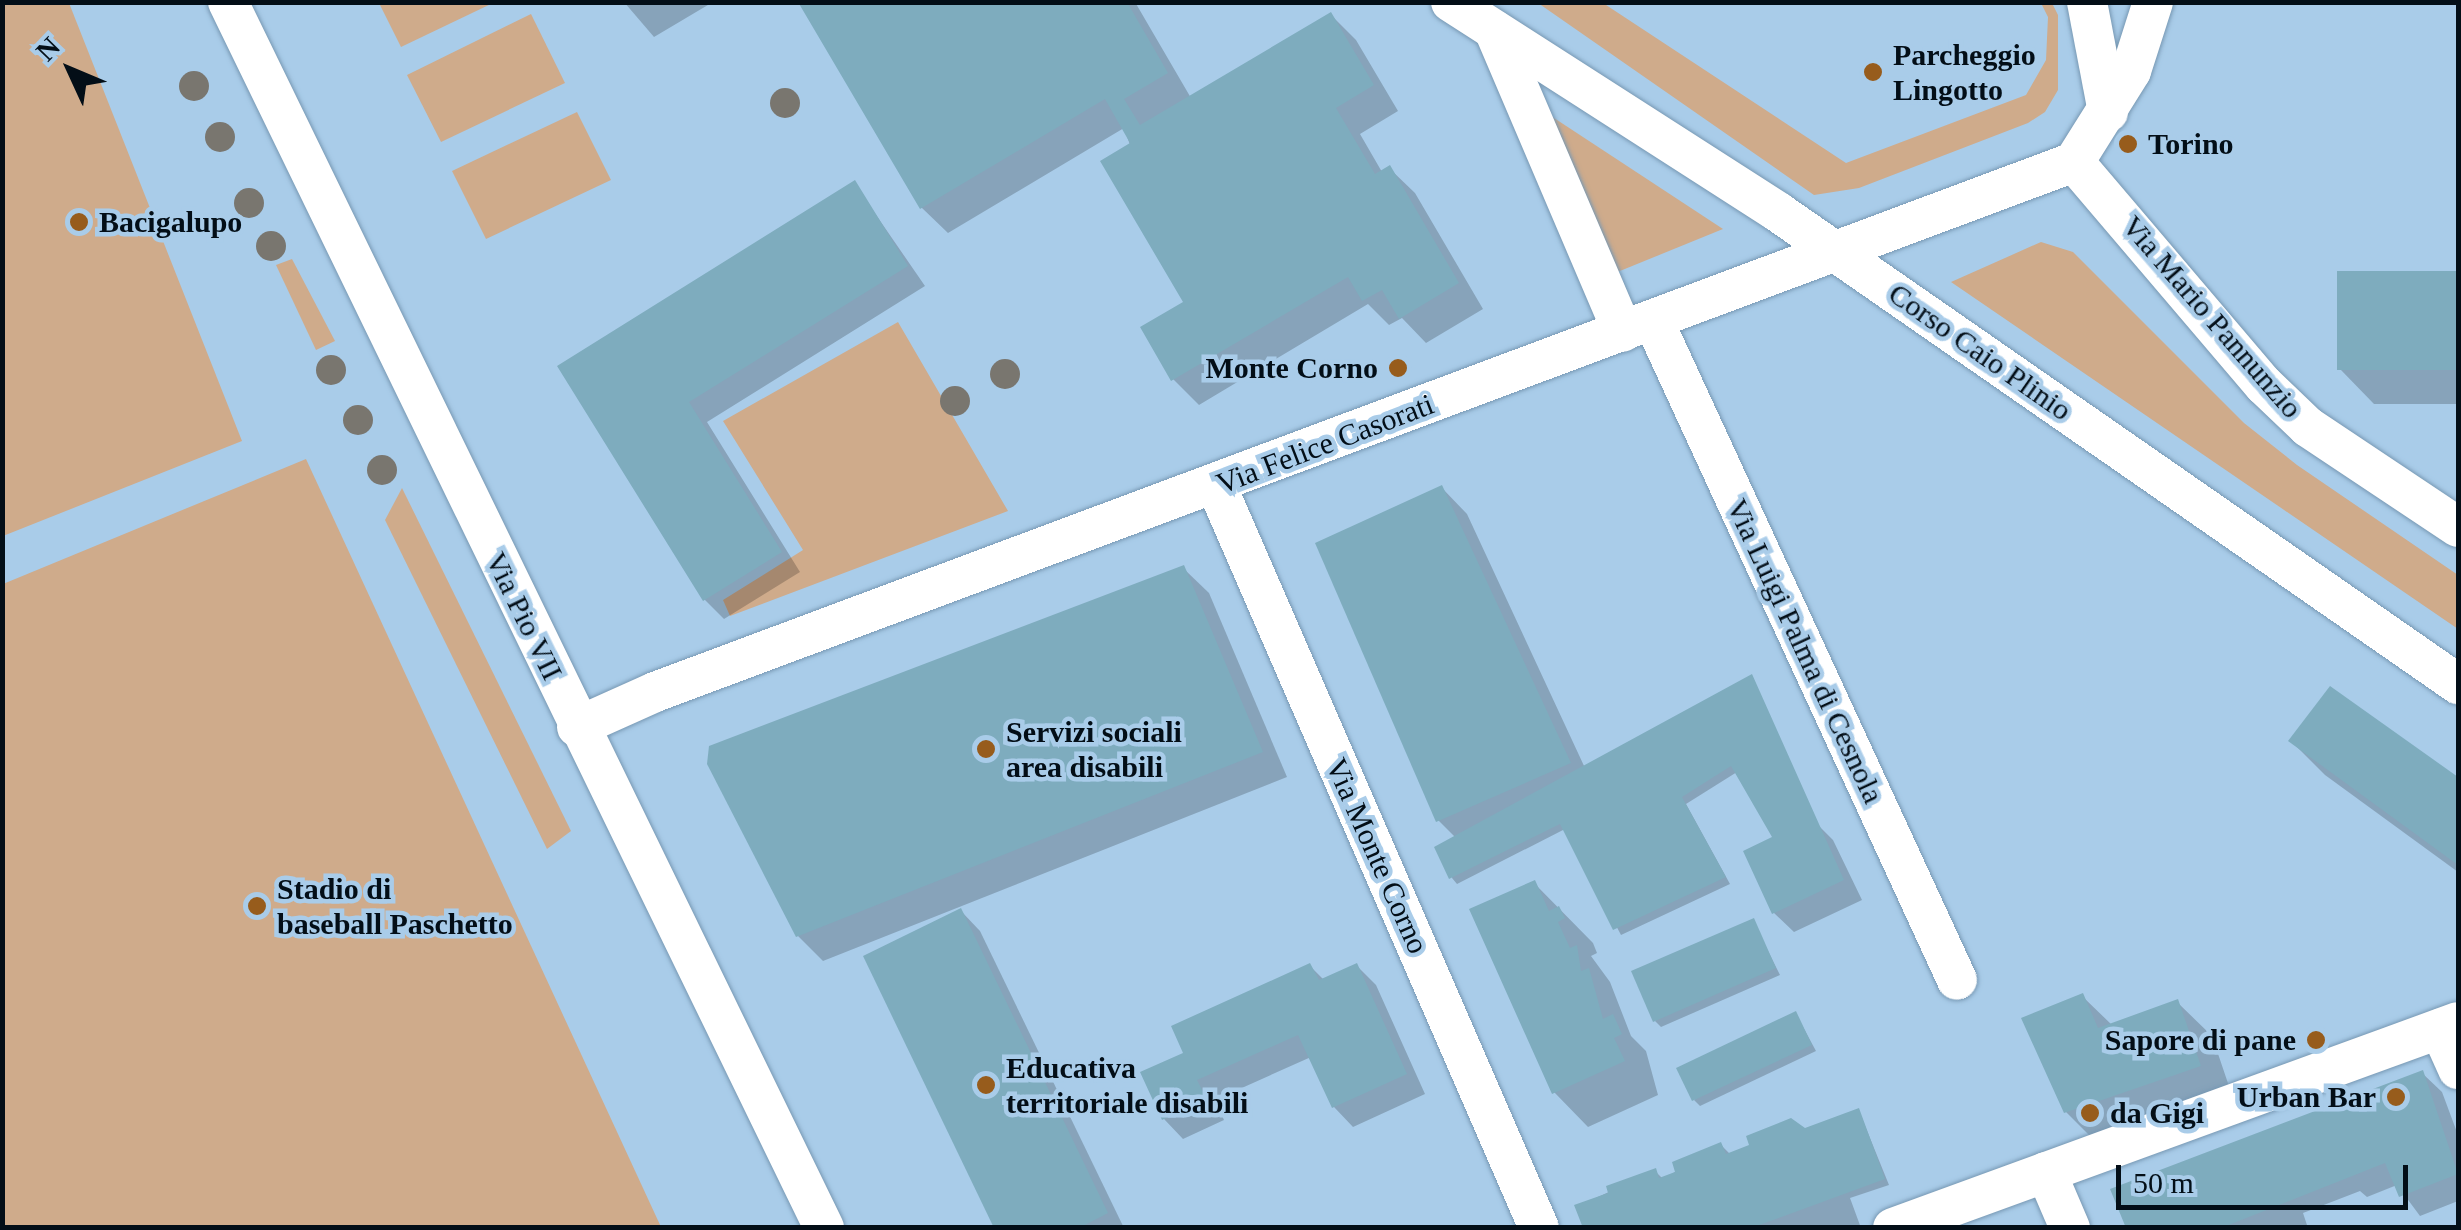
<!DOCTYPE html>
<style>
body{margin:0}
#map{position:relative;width:2461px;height:1230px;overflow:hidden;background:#a9cce9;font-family:"Times New Roman",serif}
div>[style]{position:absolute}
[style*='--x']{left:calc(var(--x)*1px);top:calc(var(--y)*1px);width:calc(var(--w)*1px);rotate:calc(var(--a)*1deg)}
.green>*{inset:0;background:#cfab8b}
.shadow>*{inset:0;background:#0003}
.building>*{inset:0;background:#7eacbe}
.roads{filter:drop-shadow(0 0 2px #7798b3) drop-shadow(0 0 2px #7798b3)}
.minor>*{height:40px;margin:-20px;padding:0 20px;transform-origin:20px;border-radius:20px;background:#fff}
.trees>*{width:30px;height:30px;margin:-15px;border-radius:50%;background:#79766f}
.dots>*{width:28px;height:28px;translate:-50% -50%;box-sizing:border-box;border:5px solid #a9cce9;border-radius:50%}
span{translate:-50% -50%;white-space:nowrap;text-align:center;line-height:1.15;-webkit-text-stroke:9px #a9cce9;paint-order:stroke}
.poi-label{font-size:30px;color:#030e17;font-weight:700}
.left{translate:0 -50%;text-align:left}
.right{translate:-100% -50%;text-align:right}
.street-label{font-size:30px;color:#030e17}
.frame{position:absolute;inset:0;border:5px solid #030e17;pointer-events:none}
.north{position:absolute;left:20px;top:20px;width:100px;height:100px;-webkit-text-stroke:8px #a9cce9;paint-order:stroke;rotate:314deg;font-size:28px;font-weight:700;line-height:40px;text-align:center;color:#030e17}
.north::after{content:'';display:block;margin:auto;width:35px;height:45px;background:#030e17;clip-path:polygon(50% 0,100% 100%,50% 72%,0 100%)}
.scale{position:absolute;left:2116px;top:1165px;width:292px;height:45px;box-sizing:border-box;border:5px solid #030e17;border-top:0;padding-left:12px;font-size:30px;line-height:35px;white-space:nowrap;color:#030e17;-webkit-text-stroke:8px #a9cce9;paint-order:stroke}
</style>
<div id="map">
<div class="green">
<div style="clip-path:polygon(3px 2px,69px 3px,242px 441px,3px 536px)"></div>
<div style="clip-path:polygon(379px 3px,493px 3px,401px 47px)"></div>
<div style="clip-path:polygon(1538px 3px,1603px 3px,1846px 163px,2026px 95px,2046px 60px,2048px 17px,2041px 3px,2052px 3px,2058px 15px,2058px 90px,2045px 112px,2028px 123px,1859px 188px,1814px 195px)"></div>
<div style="clip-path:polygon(531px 14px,565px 83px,441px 142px,407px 75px)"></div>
<div style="clip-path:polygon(577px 112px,611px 180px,486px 239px,452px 171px)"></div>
<div style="clip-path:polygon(1551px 116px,1723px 229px,1615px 273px)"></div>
<div style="clip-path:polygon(2041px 242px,2073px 252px,2244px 423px,2297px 465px,2458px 575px,2458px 629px,1951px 282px)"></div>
<div style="clip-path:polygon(292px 259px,335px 341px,316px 350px,276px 265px)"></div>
<div style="clip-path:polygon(898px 322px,1008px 511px,730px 616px,723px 600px,803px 550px,723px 421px)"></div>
<div style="clip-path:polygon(306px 459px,661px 1227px,3px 1227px,3px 584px)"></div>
<div style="clip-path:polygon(402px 488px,571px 831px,547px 849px,385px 520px)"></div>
</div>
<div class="shadow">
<div style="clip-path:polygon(624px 2px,713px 2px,654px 37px)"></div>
<div style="clip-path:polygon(801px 2px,1135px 2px,1191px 98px,1331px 15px,1356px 40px,1398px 111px,1360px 134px,1382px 172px,1389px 168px,1415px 193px,1483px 309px,1426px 343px,1402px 318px,1389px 325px,1368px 304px,1199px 405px,1173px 379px,1186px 303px,1124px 128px,948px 233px,922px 208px)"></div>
<div style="clip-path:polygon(854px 183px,925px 286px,707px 422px,800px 572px,724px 619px,705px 600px,560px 366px)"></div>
<div style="clip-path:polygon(2340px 274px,2458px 274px,2458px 404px,2374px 404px,2340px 369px)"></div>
<div style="clip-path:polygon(1442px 488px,1467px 514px,1585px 768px,1751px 677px,1819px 826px,1833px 840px,1862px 900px,1794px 932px,1774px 913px,1777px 838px,1737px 772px,1686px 804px,1730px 884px,1621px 935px,1565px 829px,1457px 884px,1452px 878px,1456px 838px,1438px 820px)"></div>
<div style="clip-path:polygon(1183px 568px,1209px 593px,1287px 777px,823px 961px,798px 936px)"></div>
<div style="clip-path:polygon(2330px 689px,2458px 781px,2458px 872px,2325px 775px,2291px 741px)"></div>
<div style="clip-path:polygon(1534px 883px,1593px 943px,1597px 953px,1591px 956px,1610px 982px,1631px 1036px,1646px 1051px,1658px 1095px,1588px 1127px,1554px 1092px)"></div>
<div style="clip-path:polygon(961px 911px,980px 931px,1124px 1228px,997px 1228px)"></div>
<div style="clip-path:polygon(1753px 921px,1780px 975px,1661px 1027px,1655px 1021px)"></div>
<div style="clip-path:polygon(1310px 966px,1324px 980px,1357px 966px,1376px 985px,1425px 1094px,1353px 1127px,1334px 1107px,1311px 1057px,1215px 1100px,1224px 1120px,1183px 1139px,1164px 1119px,1186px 1054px)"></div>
<div style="clip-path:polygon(2082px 996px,2112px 1025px,2177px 1002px,2212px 1036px,2234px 1101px,2100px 1146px,2066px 1112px)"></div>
<div style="clip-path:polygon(1796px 1014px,1816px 1051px,1700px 1106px,1694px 1100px)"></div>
<div style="clip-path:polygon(2422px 1073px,2442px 1092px,2458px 1135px,2458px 1201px,2420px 1216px,2397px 1185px,2367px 1197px,2360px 1191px,2303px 1213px,2308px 1228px,2130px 1228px)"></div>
<div style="clip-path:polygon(1859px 1111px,1889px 1185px,1850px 1198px,1861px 1228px,1586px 1228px,1578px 1206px,1655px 1171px,1663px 1179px,1721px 1145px,1731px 1155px)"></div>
</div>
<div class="building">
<div style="clip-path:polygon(798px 2px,1127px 2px,1168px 73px,1124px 99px,1140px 125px,1331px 12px,1374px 85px,1336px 108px,1375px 174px,1390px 165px,1459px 283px,1399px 319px,1382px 290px,1362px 301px,1348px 277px,1171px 381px,1140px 327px,1183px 302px,1100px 161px,1130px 143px,1105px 99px,920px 209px)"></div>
<div style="clip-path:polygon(855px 180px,908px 266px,689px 402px,782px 552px,703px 601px,557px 366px)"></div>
<div style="clip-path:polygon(2337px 271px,2458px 271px,2458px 370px,2337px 370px)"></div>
<div style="clip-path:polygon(1442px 485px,1571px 763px,1436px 822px,1315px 543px)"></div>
<div style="clip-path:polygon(1184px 565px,1263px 752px,796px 937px,707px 764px,709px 746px)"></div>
<div style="clip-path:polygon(1752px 674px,1844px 880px,1772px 914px,1743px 851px,1772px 837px,1731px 766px,1682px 797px,1726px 877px,1613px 930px,1560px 824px,1449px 879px,1434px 847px)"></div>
<div style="clip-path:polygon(2330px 686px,2458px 777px,2458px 865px,2288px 741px)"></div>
<div style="clip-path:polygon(1535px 880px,1549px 911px,1559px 906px,1565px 918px,1558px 922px,1570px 948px,1577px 945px,1581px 971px,1589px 968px,1603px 1019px,1613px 1014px,1622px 1034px,1614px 1038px,1625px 1061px,1552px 1094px,1469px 909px)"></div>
<div style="clip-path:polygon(961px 908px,1108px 1213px,1079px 1228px,994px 1228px,863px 956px)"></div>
<div style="clip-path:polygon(1754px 918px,1776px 968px,1653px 1022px,1631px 971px)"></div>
<div style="clip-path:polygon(1310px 963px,1319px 980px,1357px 963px,1407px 1074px,1332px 1108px,1298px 1035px,1197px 1080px,1207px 1100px,1162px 1120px,1140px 1072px,1183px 1053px,1171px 1026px)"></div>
<div style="clip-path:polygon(2083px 993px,2098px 1028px,2178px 999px,2201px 1066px,2064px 1113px,2021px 1018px)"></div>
<div style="clip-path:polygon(1796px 1011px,1812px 1045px,1692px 1101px,1676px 1068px)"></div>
<div style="clip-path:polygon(2423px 1070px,2458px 1174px,2399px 1197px,2385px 1163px,2221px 1228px,2126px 1228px,2110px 1189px)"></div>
<div style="clip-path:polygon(1859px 1108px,1885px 1179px,1751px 1228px,1583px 1228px,1574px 1205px,1608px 1193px,1606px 1186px,1656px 1168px,1659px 1178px,1675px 1172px,1672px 1162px,1721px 1142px,1726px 1154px,1749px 1145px,1746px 1136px,1791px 1118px,1805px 1128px)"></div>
</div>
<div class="roads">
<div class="minor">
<div style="--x:228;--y:2;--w:1363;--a:64.07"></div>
<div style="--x:1451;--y:2;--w:389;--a:32.7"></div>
<div style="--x:1778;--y:212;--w:828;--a:34.77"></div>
<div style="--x:2087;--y:2;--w:112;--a:79.2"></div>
<div style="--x:1494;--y:30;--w:328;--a:66.9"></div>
<div style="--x:2074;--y:162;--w:293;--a:49.6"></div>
<div style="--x:2264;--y:385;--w:61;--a:43.7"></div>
<div style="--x:2308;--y:427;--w:180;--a:33.7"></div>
<div style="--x:2074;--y:162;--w:107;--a:-57.9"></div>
<div style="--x:2131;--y:71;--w:72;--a:-72.3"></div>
<div style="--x:1654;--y:322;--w:724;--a:65.27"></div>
<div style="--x:1216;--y:485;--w:810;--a:66.5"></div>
<div style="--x:577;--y:727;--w:85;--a:-24.2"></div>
<div style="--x:655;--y:692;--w:1515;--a:-20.48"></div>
<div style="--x:2440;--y:1029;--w:44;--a:65.8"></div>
<div style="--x:2046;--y:1172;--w:61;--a:66.8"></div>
<div style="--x:1893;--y:1228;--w:601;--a:-20.03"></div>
</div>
</div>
<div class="trees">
<div style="left:194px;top:86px"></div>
<div style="left:785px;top:103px"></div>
<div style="left:220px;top:137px"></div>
<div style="left:249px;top:203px"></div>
<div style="left:271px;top:246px"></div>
<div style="left:331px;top:370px"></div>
<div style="left:1005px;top:374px"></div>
<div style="left:955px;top:401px"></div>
<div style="left:358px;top:420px"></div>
<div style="left:382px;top:470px"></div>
</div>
<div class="dots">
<div style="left:1873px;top:72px;background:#975c1c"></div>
<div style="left:2128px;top:144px;background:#975c1c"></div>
<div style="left:79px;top:222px;background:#975c1c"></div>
<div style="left:1398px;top:368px;background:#975c1c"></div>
<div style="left:986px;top:749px;background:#975c1c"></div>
<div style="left:257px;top:906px;background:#975c1c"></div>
<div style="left:2316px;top:1040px;background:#975c1c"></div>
<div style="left:986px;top:1085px;background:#975c1c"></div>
<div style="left:2396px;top:1097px;background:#975c1c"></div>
<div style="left:2090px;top:1113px;background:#975c1c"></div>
</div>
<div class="poi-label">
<span class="left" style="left:1893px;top:72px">Parcheggio<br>Lingotto</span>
<span class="left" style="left:2148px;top:144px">Torino</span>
<span class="left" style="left:99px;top:222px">Bacigalupo</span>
<span class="right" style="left:1378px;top:368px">Monte Corno</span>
<span class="left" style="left:1006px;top:749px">Servizi sociali<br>area disabili</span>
<span class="left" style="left:277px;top:906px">Stadio di<br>baseball Paschetto</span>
<span class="right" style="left:2296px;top:1040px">Sapore di pane</span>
<span class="left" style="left:1006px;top:1085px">Educativa<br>territoriale disabili</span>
<span class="right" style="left:2376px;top:1097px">Urban Bar</span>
<span class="left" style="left:2110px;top:1113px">da Gigi</span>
</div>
<div class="street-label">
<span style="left:2212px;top:317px;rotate:49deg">Via Mario Pannunzio</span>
<span style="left:1980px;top:352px;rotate:35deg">Corso Caio Plinio</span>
<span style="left:1325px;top:444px;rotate:-21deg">Via Felice Casorati</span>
<span style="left:524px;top:616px;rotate:64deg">Via Pio VII</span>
<span style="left:1805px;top:651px;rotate:65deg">Via Luigi Palma di Cesnola</span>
<span style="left:1377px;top:856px;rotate:66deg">Via Monte Corno</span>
</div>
<div class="frame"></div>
<div class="north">N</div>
<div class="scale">50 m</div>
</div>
